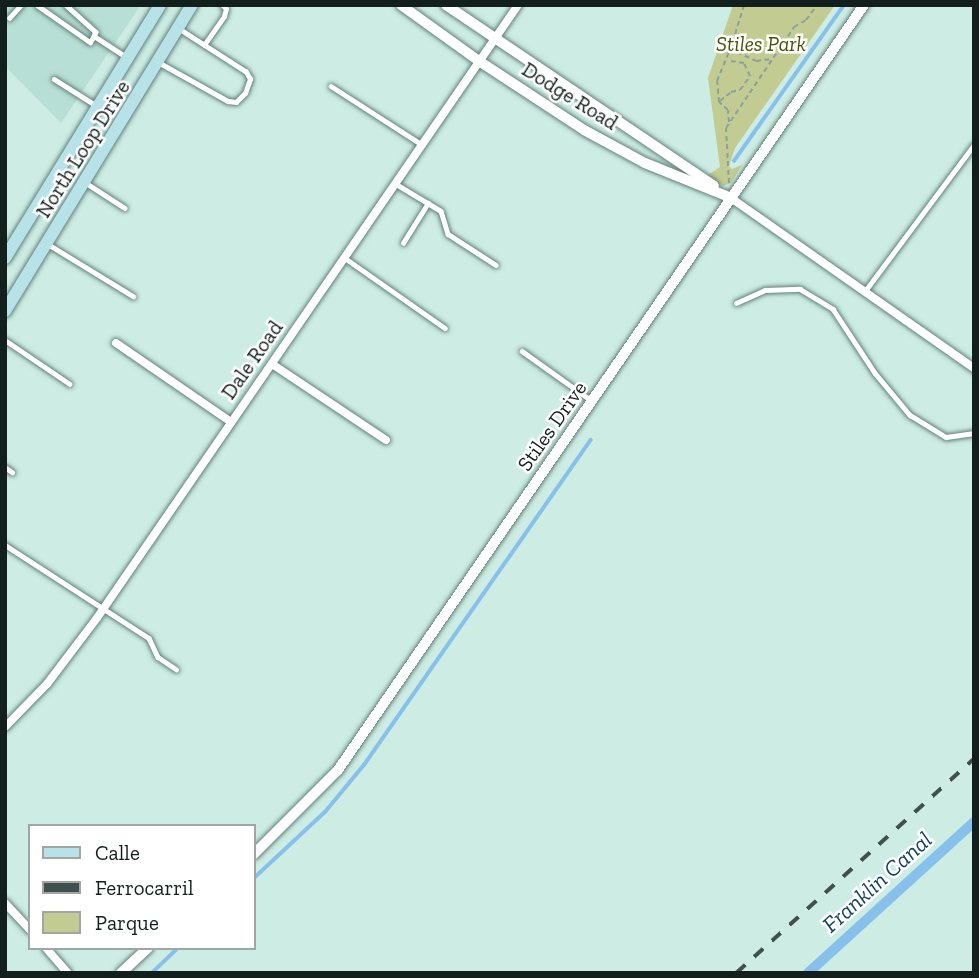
<!DOCTYPE html>
<style>
body{margin:0}
#map{position:relative;width:979px;height:978px;overflow:hidden;background:#ccece4;font-family:"Zilla Slab",serif}
div>[style]{position:absolute}
[style*='--x']{left:calc(var(--x)*1px);top:calc(var(--y)*1px);width:calc(var(--w)*1px);rotate:calc(var(--a)*1deg)}
.built>*{inset:0;background:#b7dfd5}
.green>*{inset:0;background:#c2cb91}
.stream>*{height:3.5px;margin:-1.75px;padding:0 1.75px;transform-origin:1.75px;border-radius:1.75px;background:#87c0eb}
.canal>*{height:10px;margin:-5px;padding:0 5px;transform-origin:5px;border-radius:5px;background:#87c0eb}
.path>*{height:2px;margin-top:-1px;transform-origin:0;background:repeating-linear-gradient(90deg,#89a29c 0 5px,transparent 0 8.5px)}
.roads{filter:drop-shadow(0 0 2px #638179) drop-shadow(0 0 2px #638179)}
.service>*{height:4.5px;margin:-2.25px;padding:0 2.25px;transform-origin:2.25px;border-radius:2.25px;background:#fff}
.minor>*{height:8px;margin:-4px;padding:0 4px;transform-origin:4px;border-radius:4px;background:#fff}
.tertiary>*{height:10px;margin:-5px;padding:0 5px;transform-origin:5px;border-radius:5px;background:#fff}
.secondary>*{height:12px;margin:-6px;padding:0 6px;transform-origin:6px;border-radius:6px;background:#b7e2e7}
.rail>*{height:3.5px;margin-top:-1.75px;transform-origin:0;background:repeating-linear-gradient(90deg,#40514d 0 12px,transparent 0 24px)}
span{translate:-50% -50%;white-space:nowrap;text-align:center;line-height:1.15;-webkit-text-stroke:5px #fff;paint-order:stroke}
.park-label{font-size:21px;color:#4b5206;font-style:italic}
.street-label{font-size:21px;color:#131f1c}
.water-label{font-size:23px;color:#15425f;font-style:italic}
.frame{position:absolute;inset:0;border:7px solid #131f1c;pointer-events:none}
.legend{position:absolute;left:28px;top:824px;width:228px;height:126px;box-sizing:border-box;background:#fff;border:2px solid #a1a5a4;margin:0;padding:9px 12px;list-style:none;font-size:21px;color:#131f1c}
.legend li{display:flex;align-items:center;gap:14px;height:35px}
.legend b{width:35px;border:2px solid #a1a5a4}
</style>
<div id="map">
<div class="built">
<div style="clip-path:polygon(5px 5px,141px 5px,61px 123px,5px 66px)"></div>
</div>
<div class="green">
<div style="clip-path:polygon(733px 5px,835px 5px,735px 148px,729px 166px,732px 169px,742px 165px,731px 183px,723px 186px,705px 177px,720px 167px,708px 78px)"></div>
</div>
<div class="stream">
<div style="--x:734;--y:161;--w:191;--a:-54.8"></div>
<div style="--x:254;--y:878;--w:97;--a:-42.9"></div>
<div style="--x:325;--y:812;--w:61;--a:-50.3"></div>
<div style="--x:364;--y:765;--w:396;--a:-55.1"></div>
<div style="--x:152;--y:973;--w:36;--a:-44"></div>
</div>
<div class="canal">
<div style="--x:808;--y:973;--w:224;--a:-42.3"></div>
</div>
<div class="path">
<div style="--x:744;--y:5;--w:39;--a:107"></div>
<div style="--x:733;--y:42;--w:11;--a:68"></div>
<div style="--x:737;--y:52;--w:21;--a:25"></div>
<div style="--x:756;--y:61;--w:16;--a:-7"></div>
<div style="--x:720;--y:101;--w:14;--a:-39"></div>
<div style="--x:731;--y:92;--w:9;--a:-13"></div>
<div style="--x:740;--y:90;--w:17;--a:-54"></div>
<div style="--x:750;--y:76;--w:14;--a:-115"></div>
<div style="--x:744;--y:63;--w:14;--a:-172"></div>
<div style="--x:729;--y:122;--w:12;--a:-95"></div>
<div style="--x:728;--y:110;--w:12;--a:-138"></div>
<div style="--x:719;--y:102;--w:21;--a:-95"></div>
<div style="--x:717;--y:81;--w:42;--a:-67.7"></div>
<div style="--x:729;--y:183;--w:55;--a:-93.1"></div>
<div style="--x:726;--y:128;--w:122;--a:-56"></div>
<div style="--x:794;--y:27;--w:14;--a:-30"></div>
<div style="--x:806;--y:20;--w:19;--a:-54"></div>
</div>
<div class="roads">
<div class="service">
<div style="--x:37;--y:5;--w:65;--a:34.9"></div>
<div style="--x:90;--y:42;--w:7;--a:-56"></div>
<div style="--x:94;--y:36;--w:38;--a:33"></div>
<div style="--x:66;--y:5;--w:40;--a:42"></div>
<div style="--x:96;--y:32;--w:4;--a:117"></div>
<div style="--x:9;--y:18;--w:18;--a:-47"></div>
<div style="--x:204;--y:45;--w:35;--a:-55"></div>
<div style="--x:224;--y:16;--w:7;--a:-74"></div>
<div style="--x:226;--y:9;--w:6;--a:-135"></div>
<div style="--x:160;--y:63;--w:78;--a:29.2"></div>
<div style="--x:228;--y:101;--w:8;--a:7"></div>
<div style="--x:236;--y:102;--w:13;--a:-45"></div>
<div style="--x:245;--y:93;--w:15;--a:-70"></div>
<div style="--x:250;--y:79;--w:8;--a:-120"></div>
<div style="--x:246;--y:72;--w:80;--a:-147.3"></div>
<div style="--x:54;--y:79;--w:51;--a:32.1"></div>
<div style="--x:331;--y:86;--w:107;--a:32.8"></div>
<div style="--x:86;--y:183;--w:46;--a:32.7"></div>
<div style="--x:396;--y:184;--w:52;--a:31"></div>
<div style="--x:441;--y:211;--w:24;--a:73"></div>
<div style="--x:448;--y:234;--w:57;--a:32.9"></div>
<div style="--x:403;--y:243;--w:47;--a:-58"></div>
<div style="--x:48;--y:244;--w:100;--a:31.5"></div>
<div style="--x:345;--y:258;--w:122;--a:35"></div>
<div style="--x:865;--y:291;--w:182;--a:-53.3"></div>
<div style="--x:736;--y:303;--w:32;--a:-24"></div>
<div style="--x:765;--y:290;--w:35;--a:-2"></div>
<div style="--x:800;--y:289;--w:39;--a:31"></div>
<div style="--x:833;--y:309;--w:77;--a:56.7"></div>
<div style="--x:875;--y:373;--w:55;--a:50.2"></div>
<div style="--x:910;--y:415;--w:42;--a:31.4"></div>
<div style="--x:946;--y:437;--w:28;--a:-8"></div>
<div style="--x:5;--y:340;--w:78;--a:34.1"></div>
<div style="--x:522;--y:351;--w:86;--a:35.5"></div>
<div style="--x:5;--y:467;--w:9;--a:36"></div>
<div style="--x:5;--y:545;--w:171;--a:32.9"></div>
<div style="--x:149;--y:638;--w:21;--a:65"></div>
<div style="--x:158;--y:657;--w:22;--a:34"></div>
</div>
<div class="minor">
<div style="--x:731;--y:198;--w:297;--a:35"></div>
<div style="--x:116;--y:343;--w:140;--a:34.5"></div>
<div style="--x:272;--y:364;--w:137;--a:33.7"></div>
<div style="--x:5;--y:727;--w:60;--a:-45.7"></div>
<div style="--x:47;--y:684;--w:83;--a:-52.9"></div>
<div style="--x:97;--y:618;--w:744;--a:-55.52"></div>
<div style="--x:5;--y:903;--w:37;--a:47"></div>
<div style="--x:46;--y:948;--w:33;--a:49"></div>
</div>
<div class="tertiary">
<div style="--x:401;--y:5;--w:96;--a:35.7"></div>
<div style="--x:479;--y:61;--w:126;--a:33.3"></div>
<div style="--x:584;--y:130;--w:69;--a:28.4"></div>
<div style="--x:645;--y:163;--w:93;--a:22.1"></div>
<div style="--x:446;--y:5;--w:323;--a:34"></div>
<div style="--x:254;--y:854;--w:119;--a:-45"></div>
<div style="--x:338;--y:770;--w:928;--a:-55.49"></div>
<div style="--x:121;--y:973;--w:37;--a:-43"></div>
</div>
<div class="secondary">
<div style="--x:5;--y:258;--w:297;--a:-58.5"></div>
<div style="--x:5;--y:311;--w:359;--a:-58.6"></div>
</div>
</div>
<div class="rail">
<div style="--x:736;--y:973;--w:320;--a:-42"></div>
</div>
<div class="park-label">
<span style="left:761px;top:44px">Stiles Park</span>
</div>
<div class="street-label">
<span style="left:570px;top:96px;rotate:32deg">Dodge Road</span>
<span style="left:83px;top:149px;rotate:-58deg">North Loop Drive</span>
<span style="left:252px;top:360px;rotate:-55deg">Dale Road</span>
<span style="left:552px;top:426px;rotate:-55deg">Stiles Drive</span>
</div>
<div class="water-label">
<span style="left:877px;top:882px;rotate:-42deg">Franklin Canal</span>
</div>
<div class="frame"></div>
<ul class="legend">
<li><b style="height:9px;background:#b7e2e7"></b>Calle</li>
<li><b style="height:9px;background:#40514d"></b>Ferrocarril</li>
<li><b style="height:19px;background:#c2cb91"></b>Parque</li>
</ul>
</div>
